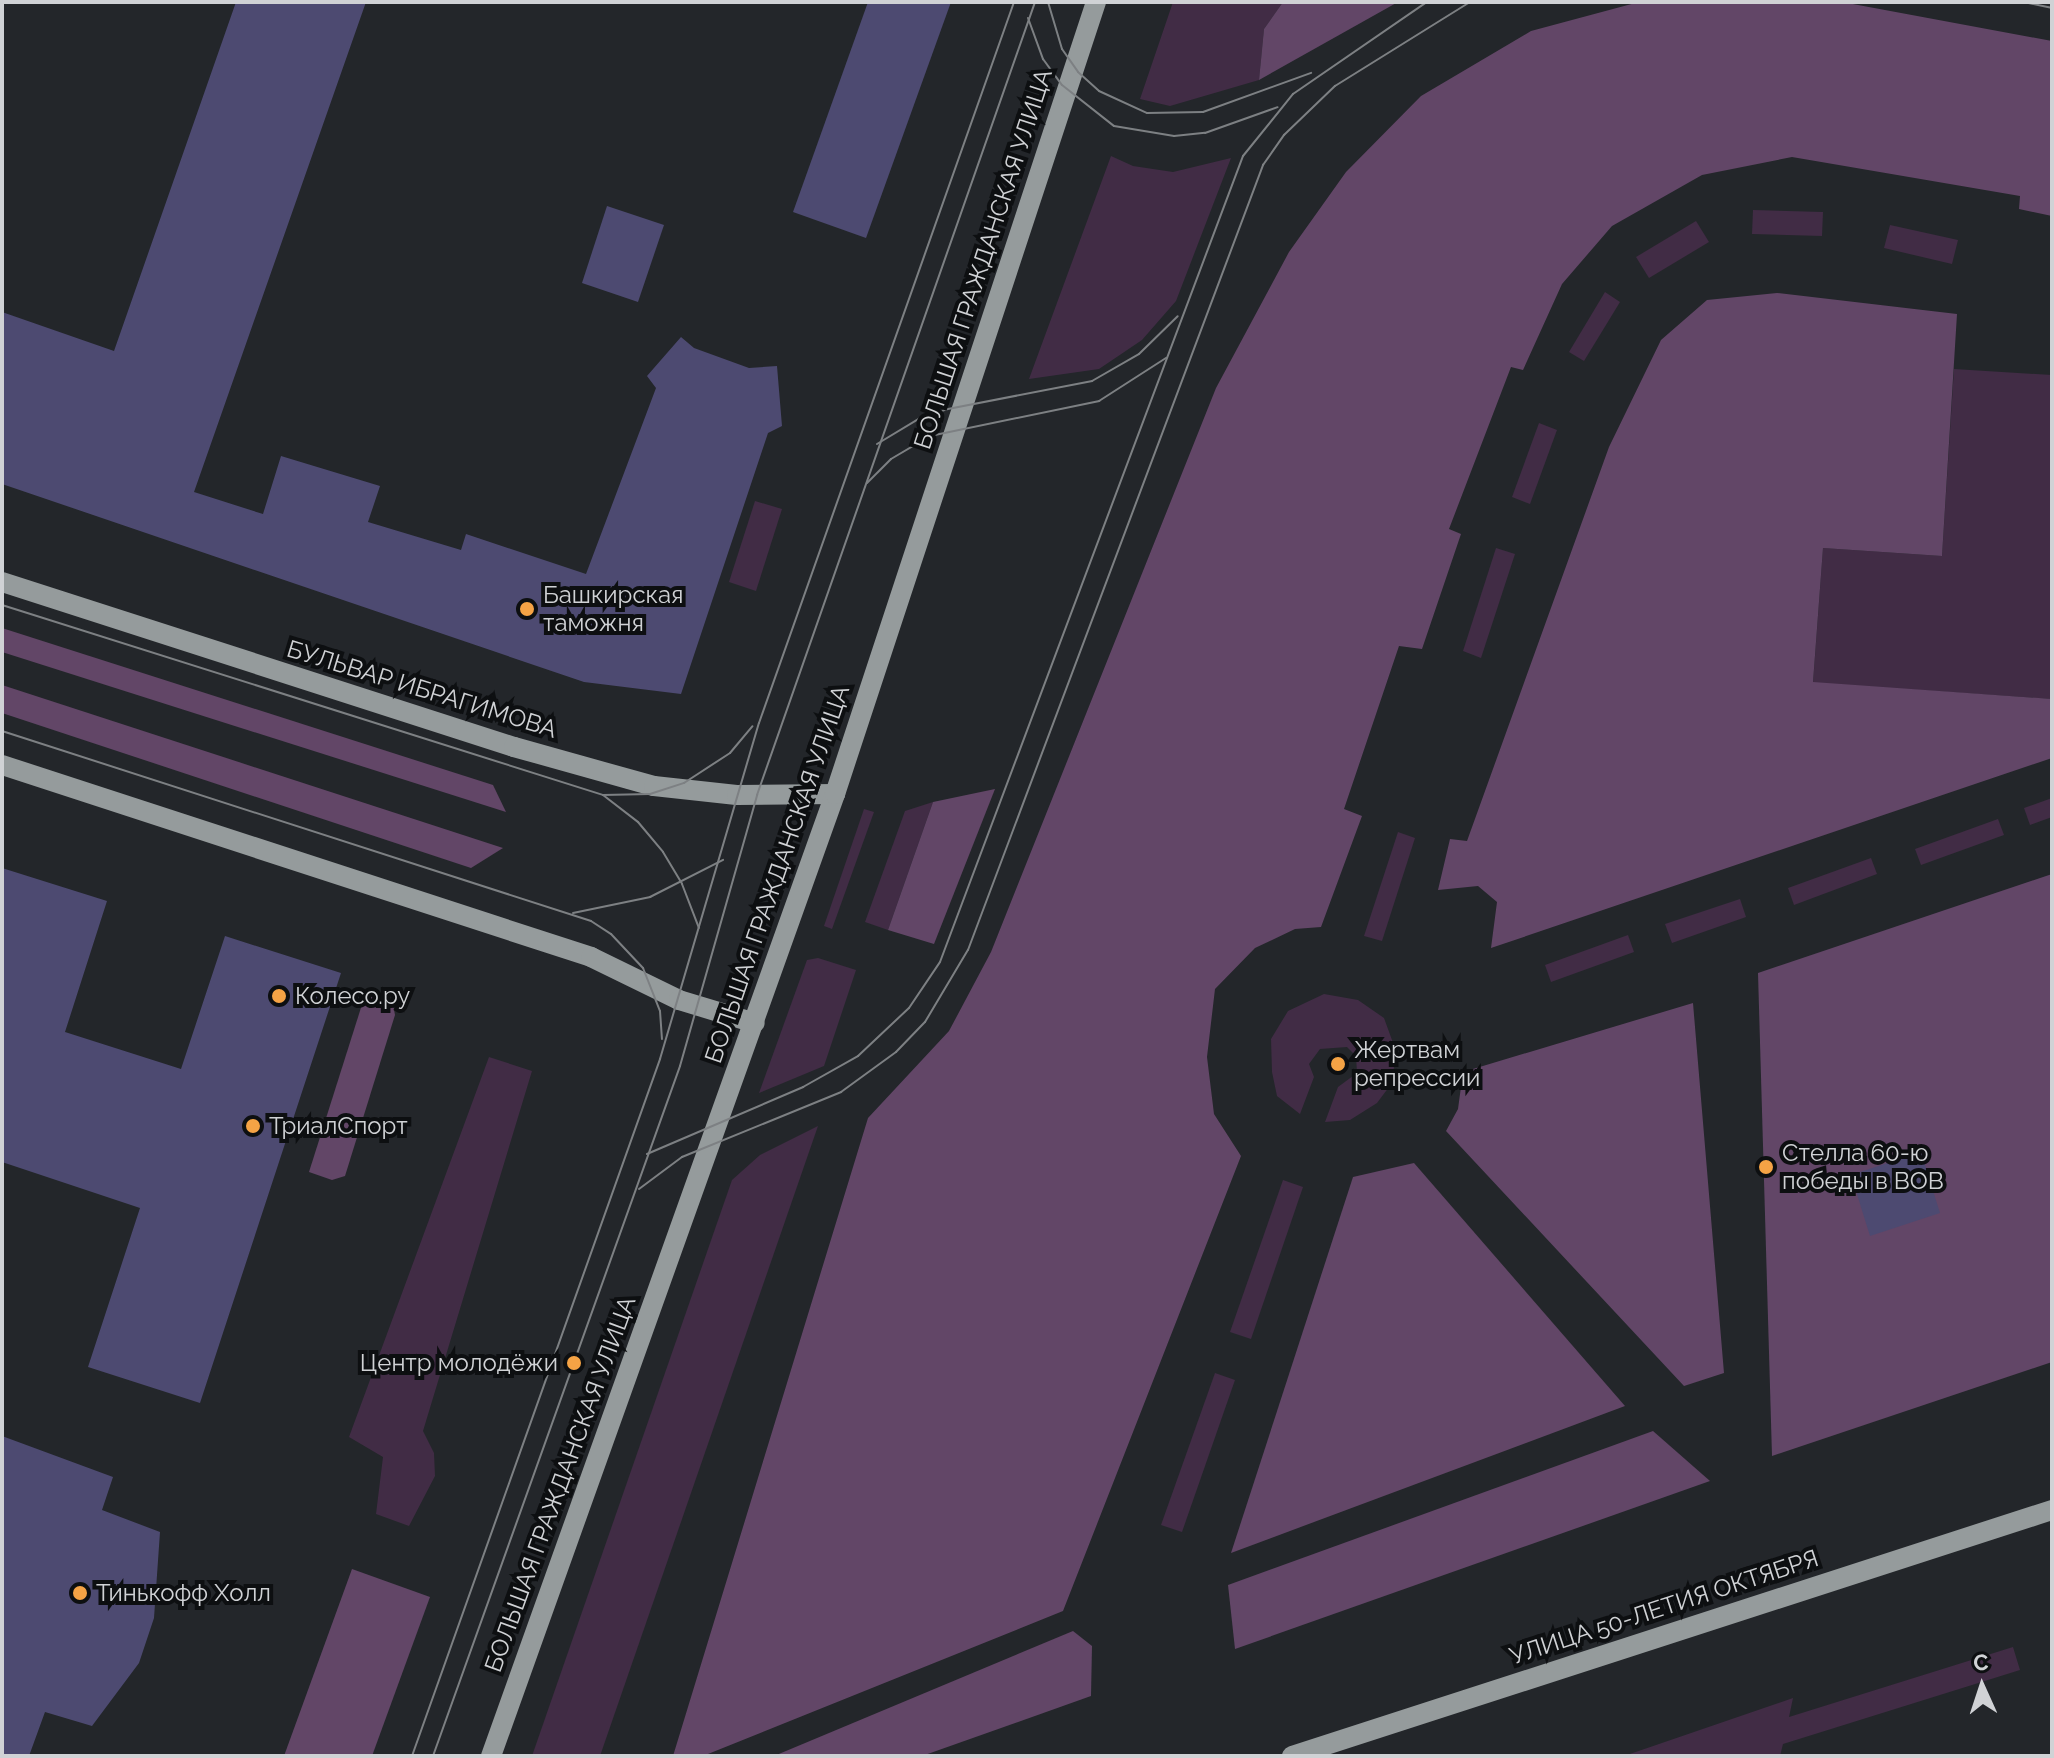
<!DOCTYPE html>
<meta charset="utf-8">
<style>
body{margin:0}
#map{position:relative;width:2054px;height:1758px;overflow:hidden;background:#23262a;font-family:Raleway,sans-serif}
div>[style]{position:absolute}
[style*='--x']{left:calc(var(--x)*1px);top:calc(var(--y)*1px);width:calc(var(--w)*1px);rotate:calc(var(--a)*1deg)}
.green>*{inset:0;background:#412c45}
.forest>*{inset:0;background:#624667}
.building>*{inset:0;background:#4d4a71}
.major>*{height:20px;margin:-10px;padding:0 10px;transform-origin:10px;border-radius:10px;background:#959b9c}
.tram>*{height:2px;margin:-1px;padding:0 1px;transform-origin:1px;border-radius:1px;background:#7d8083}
.dots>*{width:22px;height:22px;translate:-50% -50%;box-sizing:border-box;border:4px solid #0d0f11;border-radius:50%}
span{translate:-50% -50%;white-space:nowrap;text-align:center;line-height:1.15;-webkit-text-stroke:8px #0d0f11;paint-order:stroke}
.street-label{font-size:24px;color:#d0d2d5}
.poi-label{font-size:24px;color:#d0d2d5}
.left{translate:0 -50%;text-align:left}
.right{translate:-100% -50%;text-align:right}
.frame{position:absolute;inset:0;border:4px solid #d0d2d5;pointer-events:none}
.north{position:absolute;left:1942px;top:1646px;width:80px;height:80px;-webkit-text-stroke:6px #0d0f11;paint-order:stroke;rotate:357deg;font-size:22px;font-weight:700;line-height:32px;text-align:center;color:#d0d2d5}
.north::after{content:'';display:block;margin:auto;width:28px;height:36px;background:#d0d2d5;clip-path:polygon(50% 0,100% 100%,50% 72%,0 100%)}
</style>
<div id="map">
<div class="green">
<div style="clip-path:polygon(1173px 2px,1283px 2px,1264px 29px,1259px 80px,1170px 106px,1140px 99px)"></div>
<div style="clip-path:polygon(1111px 156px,1133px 166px,1173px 172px,1231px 158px,1176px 301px,1142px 340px,1099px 369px,1029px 379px)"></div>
<div style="clip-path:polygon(1753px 210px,1823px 212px,1822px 236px,1752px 234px)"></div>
<div style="clip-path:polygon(1696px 221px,1709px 242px,1649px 278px,1636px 257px)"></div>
<div style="clip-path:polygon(1890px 225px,1958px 240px,1952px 264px,1884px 248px)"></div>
<div style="clip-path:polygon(1605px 292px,1620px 302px,1584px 361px,1569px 352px)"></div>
<div style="clip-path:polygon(1954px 369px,2052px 375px,2052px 699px,1813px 683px,1823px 548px,1942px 556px)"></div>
<div style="clip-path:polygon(1539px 423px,1557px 430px,1530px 504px,1512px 497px)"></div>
<div style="clip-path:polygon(755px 501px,782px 509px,756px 591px,729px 582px)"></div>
<div style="clip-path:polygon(1496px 548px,1515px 554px,1481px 658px,1463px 651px)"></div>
<div style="clip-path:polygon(2052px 798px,2052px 817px,2030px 825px,2024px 808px)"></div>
<div style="clip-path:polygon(933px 802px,888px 930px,865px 922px,905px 811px)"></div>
<div style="clip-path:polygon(864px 809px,874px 812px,832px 929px,824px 926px)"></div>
<div style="clip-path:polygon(1998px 819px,2004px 835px,1921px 865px,1915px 849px)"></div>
<div style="clip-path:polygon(1398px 832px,1415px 838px,1382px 941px,1364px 936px)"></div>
<div style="clip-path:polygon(1871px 858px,1877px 874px,1794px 905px,1788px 888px)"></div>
<div style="clip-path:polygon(1740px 899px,1746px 917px,1672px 943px,1665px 924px)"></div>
<div style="clip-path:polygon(1628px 935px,1634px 952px,1551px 982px,1545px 965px)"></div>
<div style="clip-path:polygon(818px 958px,856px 970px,824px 1066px,759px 1093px,807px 960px)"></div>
<div style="clip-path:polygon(1324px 994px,1358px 1000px,1384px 1018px,1396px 1051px,1392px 1083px,1377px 1103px,1350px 1120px,1325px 1122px,1338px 1087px,1357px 1073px,1356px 1056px,1347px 1047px,1320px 1049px,1309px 1064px,1314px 1077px,1300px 1114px,1277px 1096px,1272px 1072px,1271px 1039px,1288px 1011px)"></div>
<div style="clip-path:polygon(489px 1057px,532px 1071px,423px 1431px,434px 1453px,435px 1476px,409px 1526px,376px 1514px,383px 1457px,349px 1437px)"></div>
<div style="clip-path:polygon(818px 1126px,600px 1756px,532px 1756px,732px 1180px,760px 1155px)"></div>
<div style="clip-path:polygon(1283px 1180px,1303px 1187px,1251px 1339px,1230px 1332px)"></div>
<div style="clip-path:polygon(1215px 1373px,1235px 1380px,1182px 1532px,1161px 1525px)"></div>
<div style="clip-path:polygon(2013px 1647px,2020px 1670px,1783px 1744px,1780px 1756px,1624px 1756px,1793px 1698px,1789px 1717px)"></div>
</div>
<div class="forest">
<div style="clip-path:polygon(1283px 2px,1398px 2px,1259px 80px,1264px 29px)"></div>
<div style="clip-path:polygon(1639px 2px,1842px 2px,2052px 41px,2052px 216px,2019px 209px,2020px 196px,1792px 157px,1702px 175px,1612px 226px,1562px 284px,1523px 370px,1511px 367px,1449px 529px,1461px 534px,1422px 649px,1399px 646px,1344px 809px,1362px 816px,1321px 927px,1295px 929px,1255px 948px,1215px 989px,1207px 1057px,1214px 1114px,1241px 1156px,1063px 1611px,703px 1756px,673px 1756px,868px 1118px,949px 1031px,991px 952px,1216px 388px,1289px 252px,1346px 172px,1421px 96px,1531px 31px)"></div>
<div style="clip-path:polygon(1777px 293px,1957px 314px,1942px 556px,1823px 548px,1813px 682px,2052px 699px,2052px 758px,1491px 948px,1497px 902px,1478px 886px,1438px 890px,1450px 839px,1467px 841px,1609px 447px,1661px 340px,1707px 300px)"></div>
<div style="clip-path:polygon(2px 628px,493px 785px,506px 812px,2px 652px)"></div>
<div style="clip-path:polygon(2px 685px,503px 848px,471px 868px,2px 713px)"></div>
<div style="clip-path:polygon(995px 789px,934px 944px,888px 930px,933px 802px)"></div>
<div style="clip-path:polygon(2052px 874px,2052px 1362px,1772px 1456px,1758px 973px)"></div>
<div style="clip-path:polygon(365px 995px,393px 1004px,395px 1015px,345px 1176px,332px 1180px,309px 1172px)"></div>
<div style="clip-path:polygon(1693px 1003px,1724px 1373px,1684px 1386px,1446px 1131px,1458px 1109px,1463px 1072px)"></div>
<div style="clip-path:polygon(1414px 1163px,1625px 1406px,1231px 1553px,1353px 1177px)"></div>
<div style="clip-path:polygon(1653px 1431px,1710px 1481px,1235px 1649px,1228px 1585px)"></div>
<div style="clip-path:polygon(352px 1569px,430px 1597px,372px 1756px,284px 1756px)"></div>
<div style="clip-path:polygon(1073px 1631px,1092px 1646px,1091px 1696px,922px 1756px,774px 1756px)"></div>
</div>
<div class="building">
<div style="clip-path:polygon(236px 2px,366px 2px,194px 492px,263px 514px,281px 456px,380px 486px,368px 522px,461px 550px,466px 534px,586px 574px,656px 388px,647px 376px,681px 337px,694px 348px,749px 368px,777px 366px,782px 426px,768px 433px,681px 694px,584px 682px,2px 484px,2px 312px,114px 351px)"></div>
<div style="clip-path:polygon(868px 2px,951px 2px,866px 238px,793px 212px)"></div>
<div style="clip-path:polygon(607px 206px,664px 225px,638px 302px,582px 283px)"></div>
<div style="clip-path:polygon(2px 868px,107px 901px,65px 1032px,181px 1069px,225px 936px,341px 973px,200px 1403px,88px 1367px,140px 1208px,2px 1162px)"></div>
<div style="clip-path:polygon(1921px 1152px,1940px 1213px,1870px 1236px,1851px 1175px)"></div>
<div style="clip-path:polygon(2px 1436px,113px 1477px,102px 1510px,160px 1532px,154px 1618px,139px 1663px,92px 1726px,45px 1712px,29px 1756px,2px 1756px)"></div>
</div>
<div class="major">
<div style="--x:2;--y:582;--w:538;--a:17.86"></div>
<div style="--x:514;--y:747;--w:145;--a:15.6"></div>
<div style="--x:654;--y:786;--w:83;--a:6.2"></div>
<div style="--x:737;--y:795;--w:98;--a:-0.6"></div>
<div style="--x:2;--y:765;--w:620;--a:18.05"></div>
<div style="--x:591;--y:957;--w:98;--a:26"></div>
<div style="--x:679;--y:1000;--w:79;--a:16.8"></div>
<div style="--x:491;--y:1756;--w:1022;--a:-70.32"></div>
<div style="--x:835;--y:794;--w:834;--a:-71.76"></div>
<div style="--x:1292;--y:1756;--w:799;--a:-17.94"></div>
</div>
<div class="tram">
<div style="--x:1048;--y:2;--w:49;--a:73.4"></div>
<div style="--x:1062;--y:49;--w:28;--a:55"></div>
<div style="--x:1078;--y:72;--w:28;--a:42"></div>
<div style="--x:1099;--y:91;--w:53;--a:24.6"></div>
<div style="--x:1147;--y:113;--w:56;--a:-1"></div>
<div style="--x:1203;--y:112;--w:115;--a:-19.9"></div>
<div style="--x:2024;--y:2;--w:29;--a:12"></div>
<div style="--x:1028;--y:18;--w:44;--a:69.9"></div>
<div style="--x:1043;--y:59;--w:32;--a:54"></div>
<div style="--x:1062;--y:85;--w:66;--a:38.3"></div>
<div style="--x:1114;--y:126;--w:61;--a:9.5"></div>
<div style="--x:1174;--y:136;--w:31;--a:-6"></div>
<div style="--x:1205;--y:133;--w:77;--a:-19.6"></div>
<div style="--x:877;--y:444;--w:52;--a:-31"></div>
<div style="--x:922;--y:417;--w:27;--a:-17"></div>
<div style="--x:948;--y:409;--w:147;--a:-11"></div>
<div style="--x:1092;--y:381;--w:54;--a:-29.9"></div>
<div style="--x:1139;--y:354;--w:54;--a:-44.3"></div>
<div style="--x:867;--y:483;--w:34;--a:-45"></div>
<div style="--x:891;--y:459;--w:45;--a:-30.5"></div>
<div style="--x:930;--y:436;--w:173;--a:-11.7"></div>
<div style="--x:1099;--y:401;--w:80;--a:-32.7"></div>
<div style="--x:2;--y:605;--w:630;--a:17.54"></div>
<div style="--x:603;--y:795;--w:47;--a:-1.2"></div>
<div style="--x:650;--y:794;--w:36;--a:-18"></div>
<div style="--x:684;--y:783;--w:55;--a:-33.1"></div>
<div style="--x:730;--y:753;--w:35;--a:-50"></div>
<div style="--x:2;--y:731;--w:619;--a:17.88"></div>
<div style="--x:591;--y:921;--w:24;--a:33"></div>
<div style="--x:611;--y:934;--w:47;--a:46.7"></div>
<div style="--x:643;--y:968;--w:46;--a:68.4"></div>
<div style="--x:660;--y:1011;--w:28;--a:86"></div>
<div style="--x:603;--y:795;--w:44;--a:37.6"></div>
<div style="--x:638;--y:822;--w:39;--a:50"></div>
<div style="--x:663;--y:852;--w:37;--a:59"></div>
<div style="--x:682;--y:884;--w:47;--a:68.9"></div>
<div style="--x:573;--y:913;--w:79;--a:-11.7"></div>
<div style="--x:650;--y:897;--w:82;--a:-26.9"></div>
<div style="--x:647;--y:1154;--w:170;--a:-23.2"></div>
<div style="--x:803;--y:1087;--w:63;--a:-29.4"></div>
<div style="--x:858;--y:1056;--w:70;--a:-43.3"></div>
<div style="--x:909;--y:1008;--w:55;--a:-56"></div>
<div style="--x:940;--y:962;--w:861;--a:-69.4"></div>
<div style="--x:1243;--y:156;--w:80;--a:-51.1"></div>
<div style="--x:1293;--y:94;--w:163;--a:-34.5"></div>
<div style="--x:639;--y:1189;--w:54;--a:-36.7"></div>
<div style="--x:682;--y:1157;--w:172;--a:-22.2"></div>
<div style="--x:841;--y:1092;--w:68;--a:-36"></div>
<div style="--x:896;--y:1052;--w:42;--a:-46"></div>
<div style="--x:925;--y:1022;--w:84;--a:-59.2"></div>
<div style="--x:968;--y:950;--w:839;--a:-69.4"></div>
<div style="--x:1263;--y:165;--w:37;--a:-55"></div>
<div style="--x:1284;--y:135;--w:71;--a:-43.9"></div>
<div style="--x:1335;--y:86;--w:159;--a:-31.9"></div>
<div style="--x:412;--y:1756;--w:740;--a:-70.41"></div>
<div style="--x:660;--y:1059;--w:350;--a:-73.6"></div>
<div style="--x:759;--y:723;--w:765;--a:-70.52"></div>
<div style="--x:433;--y:1756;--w:733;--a:-70.3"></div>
<div style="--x:680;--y:1066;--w:282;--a:-74.1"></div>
<div style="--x:757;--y:795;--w:840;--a:-70.68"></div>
</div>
<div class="dots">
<div style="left:527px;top:609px;background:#f5a345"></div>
<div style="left:279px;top:996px;background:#f5a345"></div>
<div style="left:1338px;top:1064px;background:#f5a345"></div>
<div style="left:253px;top:1126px;background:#f5a345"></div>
<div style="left:1766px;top:1167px;background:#f5a345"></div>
<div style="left:574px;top:1363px;background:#f5a345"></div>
<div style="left:80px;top:1593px;background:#f5a345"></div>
</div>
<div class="street-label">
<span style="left:983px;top:259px;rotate:-72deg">БОЛЬШАЯ ГРАЖДАНСКАЯ УЛИЦА</span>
<span style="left:422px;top:689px;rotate:17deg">БУЛЬВАР ИБРАГИМОВА</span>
<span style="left:777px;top:874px;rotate:-71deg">БОЛЬШАЯ ГРАЖДАНСКАЯ УЛИЦА</span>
<span style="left:560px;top:1484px;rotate:-70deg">БОЛЬШАЯ ГРАЖДАНСКАЯ УЛИЦА</span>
<span style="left:1664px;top:1607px;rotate:-18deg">УЛИЦА 50-ЛЕТИЯ ОКТЯБРЯ</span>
</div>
<div class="poi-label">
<span class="left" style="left:543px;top:609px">Башкирская<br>таможня</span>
<span class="left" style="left:295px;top:996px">Колесо.ру</span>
<span class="left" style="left:1354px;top:1064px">Жертвам<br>репрессии</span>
<span class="left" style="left:269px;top:1126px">ТриалСпорт</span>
<span class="left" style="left:1782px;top:1167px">Стелла 60-ю<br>победы в ВОВ</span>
<span class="right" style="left:558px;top:1363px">Центр молодёжи</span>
<span class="left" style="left:96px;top:1593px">Тинькофф Холл</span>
</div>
<div class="frame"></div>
<div class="north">С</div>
</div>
